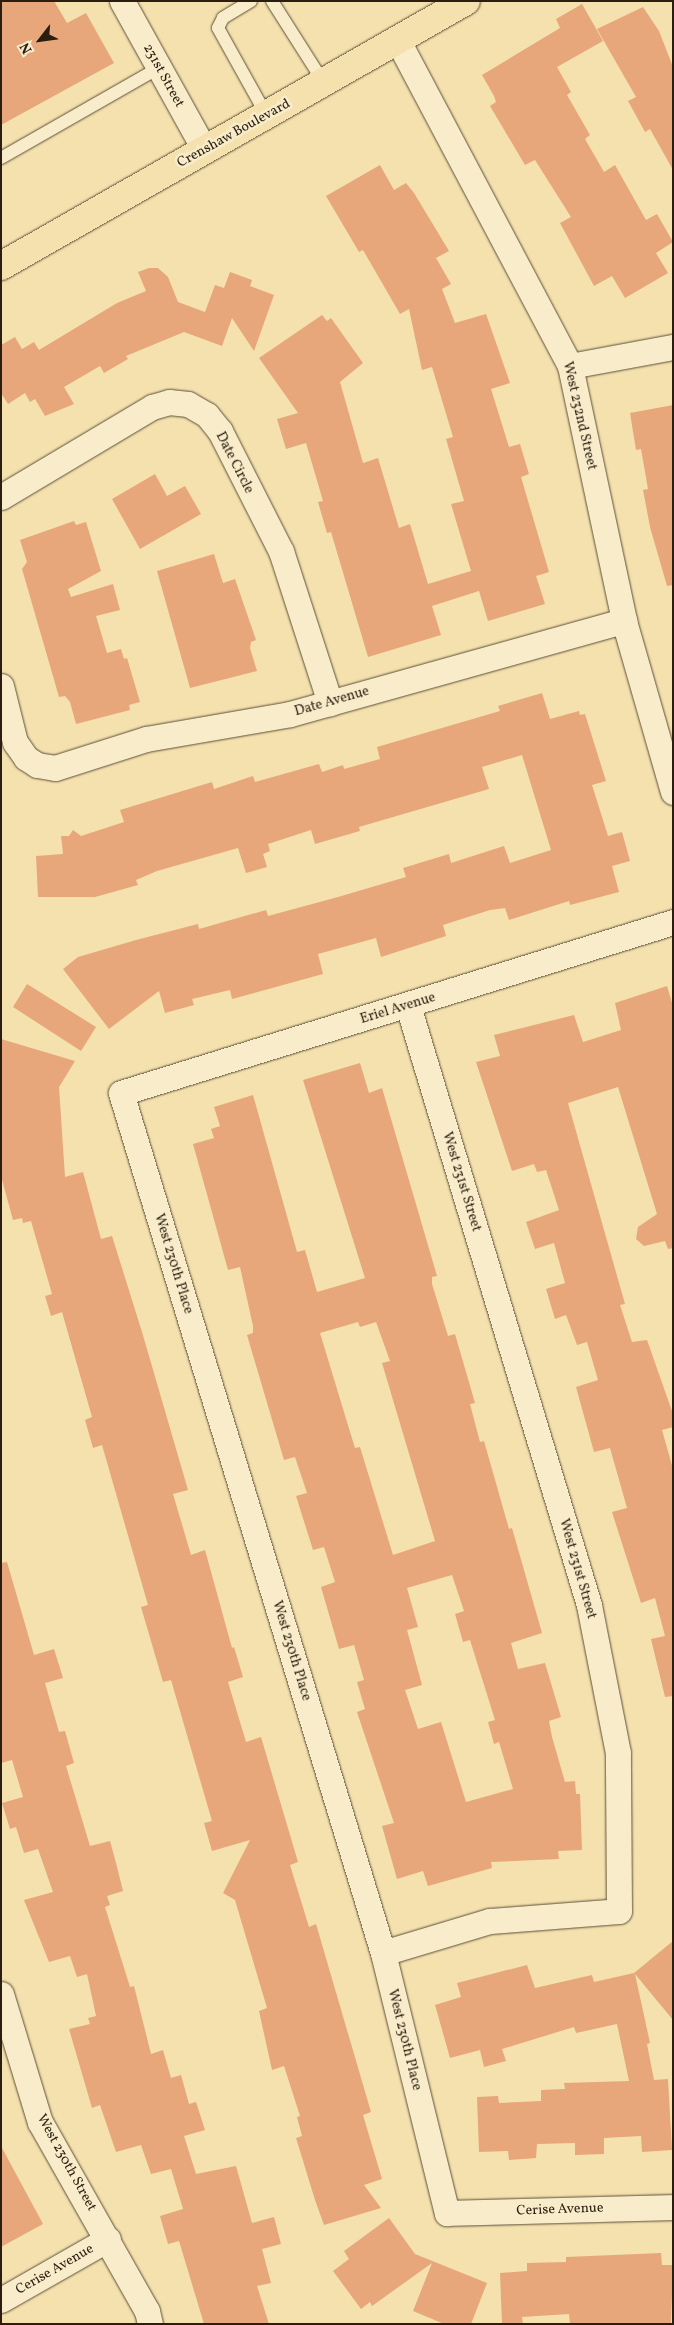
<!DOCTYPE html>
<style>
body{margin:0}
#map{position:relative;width:674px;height:2325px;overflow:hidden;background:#f4e1ae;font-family:Vollkorn,serif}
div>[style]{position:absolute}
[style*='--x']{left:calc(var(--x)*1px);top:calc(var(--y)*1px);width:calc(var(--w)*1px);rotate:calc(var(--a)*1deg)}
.building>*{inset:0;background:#e7a77b}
.roads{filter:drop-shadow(0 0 1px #5d4f38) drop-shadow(0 0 1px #5d4f38)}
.service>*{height:12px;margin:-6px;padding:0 6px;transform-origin:6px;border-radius:6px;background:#f8ecca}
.minor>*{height:25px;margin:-12.5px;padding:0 12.5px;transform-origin:12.5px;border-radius:12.5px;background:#f8ecca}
.primary>*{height:28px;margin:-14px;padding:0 14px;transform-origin:14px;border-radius:14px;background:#f4e1ae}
span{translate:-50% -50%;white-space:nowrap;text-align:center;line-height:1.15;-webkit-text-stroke:5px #f8ecca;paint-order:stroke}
.street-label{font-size:14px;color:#2b1e10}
.frame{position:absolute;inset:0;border:2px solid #2b1e10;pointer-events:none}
.north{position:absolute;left:15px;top:15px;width:50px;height:50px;-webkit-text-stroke:4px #f8ecca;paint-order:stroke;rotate:240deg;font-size:14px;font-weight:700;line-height:20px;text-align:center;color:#2b1e10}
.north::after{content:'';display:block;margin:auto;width:18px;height:22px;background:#2b1e10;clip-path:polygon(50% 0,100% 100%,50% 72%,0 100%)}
</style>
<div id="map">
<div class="building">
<div style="clip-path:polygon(1px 1px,54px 1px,67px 23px,86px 13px,114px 63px,1px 125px)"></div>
<div style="clip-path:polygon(582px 4px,603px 41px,557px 67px,571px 92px,567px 95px,590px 135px,585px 139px,604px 172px,615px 165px,646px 220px,657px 214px,673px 242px,656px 253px,668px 273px,625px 298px,612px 276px,594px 286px,560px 223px,571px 217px,535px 160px,525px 165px,490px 106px,496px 102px,494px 96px,482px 75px,560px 28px,556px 19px)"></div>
<div style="clip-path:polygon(643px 7px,659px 31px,673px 67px,673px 170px,650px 129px,645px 132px,628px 101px,636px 97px,597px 29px)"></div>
<div style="clip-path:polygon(380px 165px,394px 190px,406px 183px,414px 193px,449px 251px,436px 258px,451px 284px,442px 289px,455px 323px,486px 314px,510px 383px,491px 389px,509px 447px,520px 444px,529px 474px,521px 477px,549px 572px,536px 576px,545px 604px,488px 621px,479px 591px,432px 606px,441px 635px,368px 657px,331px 532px,327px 533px,318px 502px,323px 501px,306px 443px,286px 449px,277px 419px,298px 413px,259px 358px,322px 315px,327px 321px,331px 318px,363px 363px,340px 382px,363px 463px,378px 458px,399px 528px,410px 524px,428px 584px,471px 571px,451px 504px,464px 501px,446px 439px,453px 437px,432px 367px,422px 370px,409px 309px,400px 314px,363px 250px,359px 252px,326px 196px)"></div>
<div style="clip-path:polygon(149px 268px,158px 268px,168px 277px,178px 302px,205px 312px,215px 285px,224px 288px,230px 272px,252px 280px,250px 286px,274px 295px,254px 351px,232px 318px,222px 346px,184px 332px,126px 356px,128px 359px,104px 373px,100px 366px,64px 387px,74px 404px,45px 416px,35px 399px,30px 402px,25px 393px,8px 404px,1px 393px,1px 345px,15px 337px,22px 349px,34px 342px,39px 350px,117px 303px,146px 291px,138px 272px)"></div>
<div style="clip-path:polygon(673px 405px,673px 585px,667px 586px,650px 527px,643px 490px,648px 489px,641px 449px,636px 450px,630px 413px)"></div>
<div style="clip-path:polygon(155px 474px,167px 496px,185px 486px,201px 514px,140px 549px,112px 499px)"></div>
<div style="clip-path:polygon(74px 521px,76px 525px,86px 522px,101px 571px,68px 589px,71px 597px,113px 584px,120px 610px,96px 616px,107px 653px,121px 649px,124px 659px,127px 658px,140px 702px,129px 705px,130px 710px,76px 724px,70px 702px,65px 696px,59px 697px,22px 569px,27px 562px,20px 540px)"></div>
<div style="clip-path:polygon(214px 554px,223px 583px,235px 579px,256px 640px,251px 642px,250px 648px,257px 671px,190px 688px,157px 571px)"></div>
<div style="clip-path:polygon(542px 693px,550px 719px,579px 711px,580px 715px,585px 714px,606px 781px,592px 785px,608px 836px,622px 832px,630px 861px,612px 866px,619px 892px,570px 905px,569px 901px,509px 920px,505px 908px,490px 910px,443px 925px,446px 936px,381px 957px,376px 938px,318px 954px,323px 974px,232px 999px,230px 990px,192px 999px,194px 1005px,165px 1013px,159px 991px,109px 1029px,63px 969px,78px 957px,136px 940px,198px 924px,199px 929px,266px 910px,268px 916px,338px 897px,406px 877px,403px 868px,449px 854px,451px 863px,504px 846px,510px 863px,551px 850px,522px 755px,482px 767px,489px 789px,359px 827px,360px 831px,315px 844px,311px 830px,268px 844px,270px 851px,263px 854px,267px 867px,246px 873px,238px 848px,157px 871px,136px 880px,138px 885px,95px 897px,38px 897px,36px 856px,63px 854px,61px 836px,69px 836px,73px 830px,81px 836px,124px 822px,120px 810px,212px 782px,214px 789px,253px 776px,255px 782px,319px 764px,322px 772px,343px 765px,344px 769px,380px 759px,377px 747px,500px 711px,498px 706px)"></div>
<div style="clip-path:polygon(27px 984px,96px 1027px,81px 1051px,13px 1007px)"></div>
<div style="clip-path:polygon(667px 986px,673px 1006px,673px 1248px,668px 1249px,665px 1241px,644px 1246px,636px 1239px,638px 1227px,657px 1214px,618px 1087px,568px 1103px,625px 1304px,620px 1305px,632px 1342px,647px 1340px,673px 1414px,673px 1427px,662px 1430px,673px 1469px,673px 1696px,665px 1697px,651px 1639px,665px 1636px,655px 1598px,641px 1603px,612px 1512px,627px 1508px,610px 1448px,594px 1452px,576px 1387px,598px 1380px,587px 1342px,577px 1345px,566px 1315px,555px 1319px,546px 1289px,565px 1283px,554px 1243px,535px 1249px,526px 1222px,559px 1210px,546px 1170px,537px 1172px,534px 1164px,512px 1171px,476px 1062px,500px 1056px,494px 1035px,574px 1015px,583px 1042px,621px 1030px,615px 1003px)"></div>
<div style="clip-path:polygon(1px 1039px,75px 1061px,59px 1087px,65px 1177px,83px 1172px,101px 1239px,112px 1236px,142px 1332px,188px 1490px,173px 1494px,191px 1555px,205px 1550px,232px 1648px,234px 1647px,243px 1677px,228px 1682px,246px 1742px,261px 1737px,298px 1862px,290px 1865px,309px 1927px,316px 1924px,371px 2112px,363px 2115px,382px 2179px,364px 2185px,381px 2208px,324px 2225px,315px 2200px,296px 2138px,302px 2136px,297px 2117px,300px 2116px,284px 2066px,272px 2070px,259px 2011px,267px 2008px,235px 1900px,223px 1893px,250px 1840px,212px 1851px,204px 1823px,212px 1821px,171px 1680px,163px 1682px,141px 1607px,148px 1605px,102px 1445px,93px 1448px,85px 1420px,92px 1417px,62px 1312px,51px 1316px,45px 1296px,52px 1294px,31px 1221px,23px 1223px,22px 1218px,13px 1220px,1px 1176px)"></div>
<div style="clip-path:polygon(evenodd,360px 1063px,369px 1093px,382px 1088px,437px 1276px,432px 1277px,432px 1284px,448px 1336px,455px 1334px,475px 1403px,470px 1404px,480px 1442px,484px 1441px,509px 1529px,512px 1528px,542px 1633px,511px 1643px,518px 1669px,545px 1663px,561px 1717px,549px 1721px,552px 1737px,565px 1782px,575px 1781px,576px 1794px,580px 1794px,582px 1850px,558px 1851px,559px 1859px,491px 1862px,492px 1868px,428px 1886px,423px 1871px,397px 1879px,382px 1826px,394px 1823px,357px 1712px,365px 1709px,357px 1682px,364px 1680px,354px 1645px,339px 1649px,321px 1587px,335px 1582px,324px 1547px,313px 1550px,296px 1496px,307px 1493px,295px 1457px,284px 1460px,247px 1335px,253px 1333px,253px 1326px,240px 1267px,228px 1270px,193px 1144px,214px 1138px,211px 1129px,220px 1126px,214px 1107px,253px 1095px,297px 1252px,305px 1250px,317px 1292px,365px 1278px,303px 1080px,360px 1063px,358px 1322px,360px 1327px,376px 1322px,390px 1361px,382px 1363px,435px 1541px,393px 1555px,360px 1447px,355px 1448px,347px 1422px,320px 1333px,358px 1322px,360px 1063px,452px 1575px,464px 1611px,455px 1614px,463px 1642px,470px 1640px,495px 1720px,488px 1722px,494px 1744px,499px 1742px,513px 1789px,466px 1802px,441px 1722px,418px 1729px,405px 1690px,422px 1685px,407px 1630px,418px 1627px,407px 1588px,452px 1575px)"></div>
<div style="clip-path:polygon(7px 1562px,34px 1655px,54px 1649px,63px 1678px,45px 1683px,59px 1732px,65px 1731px,74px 1763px,66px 1766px,90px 1846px,110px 1841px,116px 1863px,123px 1891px,107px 1896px,110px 1905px,105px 1907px,130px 1987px,134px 1986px,151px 2054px,163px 2050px,171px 2078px,181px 2075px,189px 2104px,196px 2102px,205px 2130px,184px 2136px,196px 2174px,236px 2166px,252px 2223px,274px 2217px,281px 2244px,262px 2249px,271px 2283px,257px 2286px,269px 2324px,204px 2324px,179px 2241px,168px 2244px,160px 2216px,183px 2209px,171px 2169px,151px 2174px,141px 2145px,116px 2152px,100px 2105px,92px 2108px,69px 2029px,90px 2024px,88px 2018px,96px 2016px,87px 1974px,77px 1977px,70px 1956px,49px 1962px,24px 1900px,53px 1892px,38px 1849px,24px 1853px,16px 1827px,10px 1829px,2px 1803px,23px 1797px,12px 1760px,1px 1763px,1px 1563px)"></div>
<div style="clip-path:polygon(673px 1941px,673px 2020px,635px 1974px,650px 2043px,647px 2044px,654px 2080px,668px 2079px,672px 2150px,642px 2152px,641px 2136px,604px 2138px,604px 2154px,575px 2155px,575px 2143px,537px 2144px,536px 2158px,509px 2160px,508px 2151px,479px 2152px,477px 2097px,498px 2096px,499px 2103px,541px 2101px,541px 2090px,565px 2089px,564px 2083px,629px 2081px,617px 2024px,576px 2033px,574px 2027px,502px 2049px,506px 2061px,484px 2067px,480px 2050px,450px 2058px,435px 2005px,461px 1997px,457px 1983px,527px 1965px,535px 1988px,592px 1975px,594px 1982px,634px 1973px)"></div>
<div style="clip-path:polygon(1px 2146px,43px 2224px,1px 2247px)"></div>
<div style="clip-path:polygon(389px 2218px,415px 2254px,487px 2283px,471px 2324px,444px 2324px,413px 2311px,432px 2263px,372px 2306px,370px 2302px,361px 2309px,333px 2271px,349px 2259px,344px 2251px)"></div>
<div style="clip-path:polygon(661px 2253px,662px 2265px,673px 2265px,671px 2324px,570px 2324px,569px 2314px,522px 2317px,523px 2324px,502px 2324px,500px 2273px,527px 2271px,527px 2263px,566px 2262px,566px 2257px)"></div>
</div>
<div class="roads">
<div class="service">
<div style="--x:251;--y:1;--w:33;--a:149"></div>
<div style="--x:223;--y:18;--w:11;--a:117"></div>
<div style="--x:218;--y:28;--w:101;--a:60.9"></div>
<div style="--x:272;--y:1;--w:97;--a:57.6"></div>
<div style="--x:1;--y:158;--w:182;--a:-29.7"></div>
</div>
<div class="minor">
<div style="--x:122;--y:1;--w:171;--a:61"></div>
<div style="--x:398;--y:41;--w:368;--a:62.1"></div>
<div style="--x:570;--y:366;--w:261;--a:78"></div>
<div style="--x:624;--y:621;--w:178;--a:74"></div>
<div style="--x:570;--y:366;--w:105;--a:-10.5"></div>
<div style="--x:1;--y:497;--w:176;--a:-30.8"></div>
<div style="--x:152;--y:407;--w:18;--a:-16"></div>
<div style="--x:169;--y:402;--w:19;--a:6"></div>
<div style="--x:188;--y:404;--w:22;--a:30"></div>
<div style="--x:207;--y:415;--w:21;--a:51"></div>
<div style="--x:220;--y:431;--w:135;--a:63.1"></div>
<div style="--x:281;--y:551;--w:160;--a:72.1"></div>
<div style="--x:1;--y:686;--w:58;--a:76"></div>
<div style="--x:15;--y:742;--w:19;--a:55"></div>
<div style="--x:26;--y:758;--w:13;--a:32"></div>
<div style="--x:37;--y:765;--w:18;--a:9"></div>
<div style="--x:55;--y:768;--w:96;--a:-17.7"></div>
<div style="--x:146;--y:739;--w:146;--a:-9.8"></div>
<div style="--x:290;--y:714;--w:347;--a:-15.6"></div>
<div style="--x:673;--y:922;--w:578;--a:162.79"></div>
<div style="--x:121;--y:1093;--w:899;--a:73.06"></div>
<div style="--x:383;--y:1953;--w:268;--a:76.2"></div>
<div style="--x:447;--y:2213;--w:226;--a:-1.5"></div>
<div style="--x:383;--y:1953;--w:112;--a:-16.7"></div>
<div style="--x:490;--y:1921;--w:129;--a:-4.4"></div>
<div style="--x:619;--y:1911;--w:158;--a:-90.4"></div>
<div style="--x:618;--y:1753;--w:151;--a:-101.1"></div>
<div style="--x:589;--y:1605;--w:626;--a:-106.81"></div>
<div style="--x:1;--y:1994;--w:134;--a:73.1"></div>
<div style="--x:40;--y:2122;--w:217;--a:60.5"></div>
<div style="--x:147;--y:2311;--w:13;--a:77"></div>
<div style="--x:1;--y:2300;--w:123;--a:-29.7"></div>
</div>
<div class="primary">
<div style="--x:1;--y:266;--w:535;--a:-29.68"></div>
</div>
</div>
<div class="street-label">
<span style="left:163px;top:76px;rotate:61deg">231st Street</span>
<span style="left:234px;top:134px;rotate:-29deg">Crenshaw Boulevard</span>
<span style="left:579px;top:416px;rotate:77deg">West 232nd Street</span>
<span style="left:234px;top:463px;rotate:63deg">Date Circle</span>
<span style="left:332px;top:702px;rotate:-16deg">Date Avenue</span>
<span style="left:398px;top:1009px;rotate:-17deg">Eriel Avenue</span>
<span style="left:461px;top:1182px;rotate:73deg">West 231st Street</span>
<span style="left:173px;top:1264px;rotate:73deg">West 230th Place</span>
<span style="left:577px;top:1569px;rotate:74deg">West 231st Street</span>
<span style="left:291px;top:1651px;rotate:73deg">West 230th Place</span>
<span style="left:404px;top:2040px;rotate:76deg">West 230th Place</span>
<span style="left:66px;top:2163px;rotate:61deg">West 230th Street</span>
<span style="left:560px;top:2210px;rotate:-2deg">Cerise Avenue</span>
<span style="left:55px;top:2270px;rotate:-30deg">Cerise Avenue</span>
</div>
<div class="frame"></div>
<div class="north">N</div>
</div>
